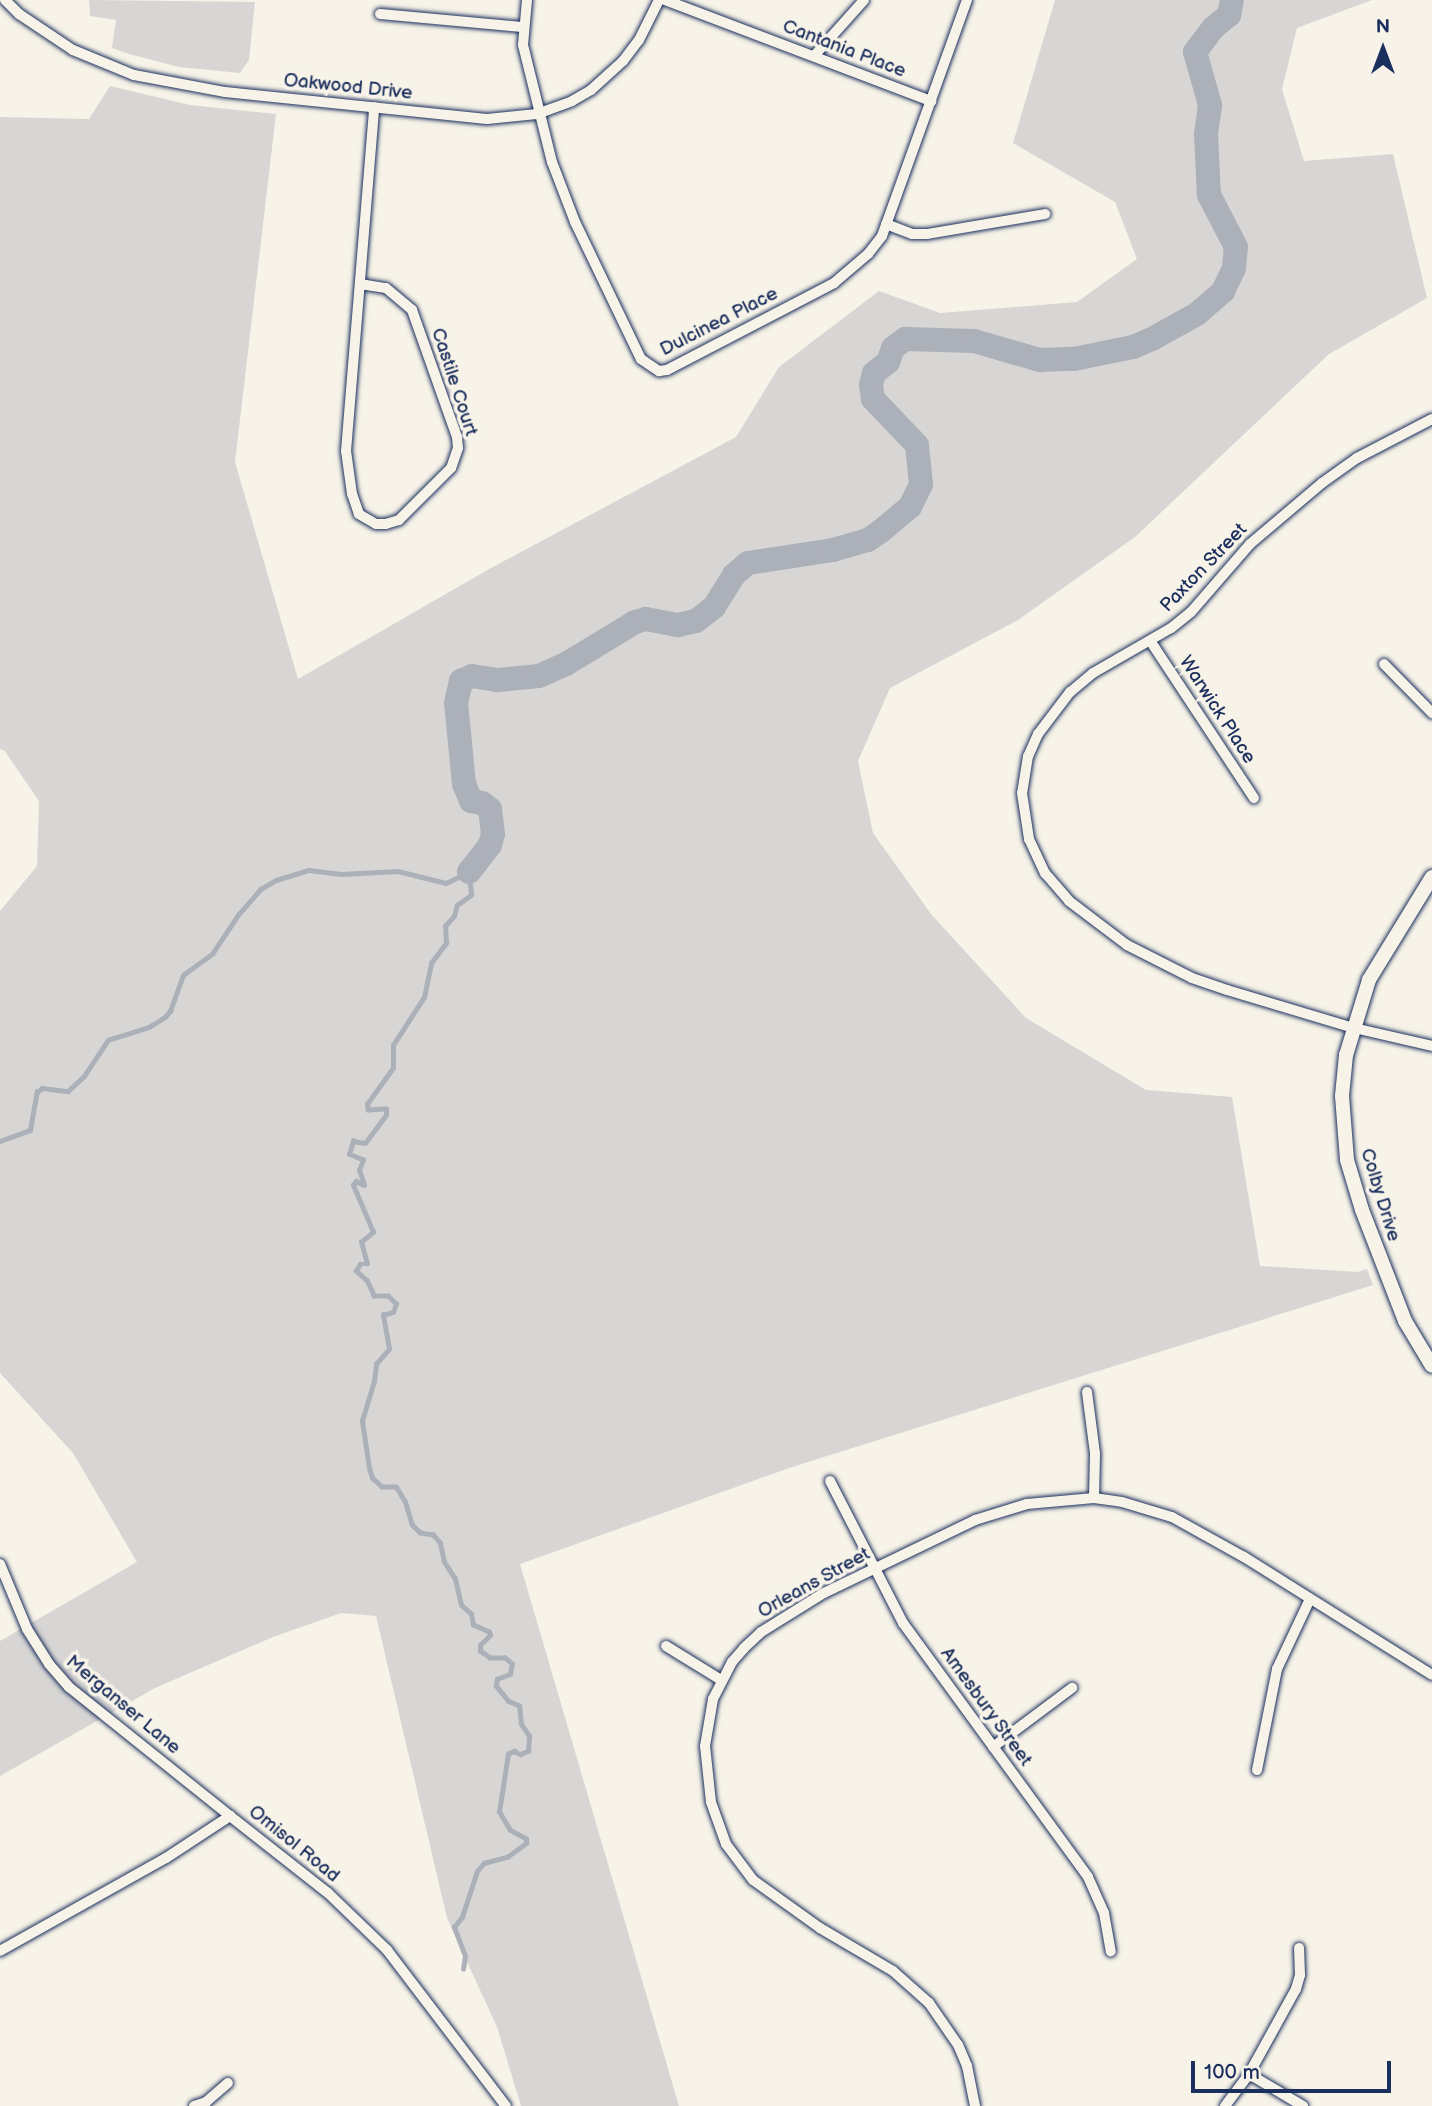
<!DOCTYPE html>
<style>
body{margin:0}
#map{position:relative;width:1432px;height:2106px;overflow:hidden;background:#f7f3e8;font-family:"Balsamiq Sans",sans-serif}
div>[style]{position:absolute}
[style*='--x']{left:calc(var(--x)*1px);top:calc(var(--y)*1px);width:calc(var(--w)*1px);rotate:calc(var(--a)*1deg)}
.green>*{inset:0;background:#d7d6d4}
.stream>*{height:4.5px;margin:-2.25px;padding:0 2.25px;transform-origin:2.25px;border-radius:2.25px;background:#acb0b9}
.river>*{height:24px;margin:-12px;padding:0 12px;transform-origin:12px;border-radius:12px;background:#acb0b9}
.roads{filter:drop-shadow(0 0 2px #1b2f5e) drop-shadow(0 0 2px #1b2f5e)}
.minor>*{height:10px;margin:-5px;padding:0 5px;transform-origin:5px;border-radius:5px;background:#f7f3e8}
.tertiary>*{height:14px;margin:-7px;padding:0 7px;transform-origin:7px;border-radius:7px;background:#f7f3e8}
span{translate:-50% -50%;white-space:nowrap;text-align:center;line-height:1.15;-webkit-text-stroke:7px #f7f3e8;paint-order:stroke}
.street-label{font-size:19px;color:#1b2f5e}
.north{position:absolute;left:1348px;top:14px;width:70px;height:70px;-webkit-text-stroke:5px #f7f3e8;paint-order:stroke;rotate:0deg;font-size:19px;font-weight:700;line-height:28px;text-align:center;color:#1b2f5e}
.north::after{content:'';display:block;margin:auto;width:24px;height:32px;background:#1b2f5e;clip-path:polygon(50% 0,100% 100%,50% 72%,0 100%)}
.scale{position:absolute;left:1191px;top:2061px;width:200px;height:32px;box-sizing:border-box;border:4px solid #1b2f5e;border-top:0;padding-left:9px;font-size:21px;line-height:24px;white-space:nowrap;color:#1b2f5e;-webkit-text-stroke:5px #f7f3e8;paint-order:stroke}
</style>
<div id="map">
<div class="green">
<div style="clip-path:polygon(89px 0,255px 2px,249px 60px,240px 73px,179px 67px,129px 54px,112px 48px,116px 20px,90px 16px)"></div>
<div style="clip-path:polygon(1055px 0,1372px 0,1297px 28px,1282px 89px,1304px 161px,1393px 154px,1427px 298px,1329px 354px,1135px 537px,1018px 620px,890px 688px,858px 761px,873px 833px,931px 914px,1026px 1018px,1146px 1090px,1232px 1097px,1260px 1266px,1358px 1272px,1367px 1269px,1373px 1285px,795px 1466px,520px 1564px,679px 2106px,521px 2106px,497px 2027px,447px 1918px,376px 1616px,341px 1613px,273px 1637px,155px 1688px,0 1776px,0 1641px,137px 1562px,73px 1453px,0 1373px,0 911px,37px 866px,39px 801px,4px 750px,0 749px,0 117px,89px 119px,110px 86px,190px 105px,276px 114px,235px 462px,298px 679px,491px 568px,736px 437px,779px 367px,879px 291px,940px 313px,1077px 302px,1137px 259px,1115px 202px,1013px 143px)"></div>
</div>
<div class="stream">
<div style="--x:0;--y:1141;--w:32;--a:-20"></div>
<div style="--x:30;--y:1130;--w:39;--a:-80"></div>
<div style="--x:37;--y:1092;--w:6;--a:-39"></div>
<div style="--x:42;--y:1088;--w:26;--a:7"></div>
<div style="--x:68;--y:1091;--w:22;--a:-43"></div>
<div style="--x:84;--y:1076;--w:43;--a:-56.3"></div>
<div style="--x:108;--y:1040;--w:43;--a:-17.6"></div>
<div style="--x:149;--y:1027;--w:19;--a:-32"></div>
<div style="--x:165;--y:1017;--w:8;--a:-50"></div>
<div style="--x:170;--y:1011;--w:38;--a:-70"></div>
<div style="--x:183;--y:975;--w:36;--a:-36"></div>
<div style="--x:212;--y:954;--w:47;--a:-56.3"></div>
<div style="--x:238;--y:915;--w:35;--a:-49"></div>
<div style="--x:261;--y:889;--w:17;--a:-31"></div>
<div style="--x:276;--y:880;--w:34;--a:-17"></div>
<div style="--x:309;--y:870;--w:32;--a:7"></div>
<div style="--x:341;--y:874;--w:57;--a:-3"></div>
<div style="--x:398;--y:871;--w:49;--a:14"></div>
<div style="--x:446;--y:883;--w:25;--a:-26"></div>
<div style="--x:463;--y:1969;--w:13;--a:-81"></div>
<div style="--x:465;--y:1956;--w:31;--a:-111"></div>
<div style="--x:454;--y:1927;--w:13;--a:-51"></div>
<div style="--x:462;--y:1917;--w:48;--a:-71.9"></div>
<div style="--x:477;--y:1871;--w:11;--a:-49"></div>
<div style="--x:484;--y:1863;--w:24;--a:-15"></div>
<div style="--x:507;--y:1857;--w:24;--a:-36"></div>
<div style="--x:526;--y:1843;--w:4;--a:-90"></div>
<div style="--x:526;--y:1839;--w:18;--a:-151"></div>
<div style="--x:510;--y:1830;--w:21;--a:-121"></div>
<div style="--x:499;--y:1812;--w:59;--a:-81.2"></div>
<div style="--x:508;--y:1754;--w:7;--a:-27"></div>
<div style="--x:514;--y:1751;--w:7;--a:27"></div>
<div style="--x:520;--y:1754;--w:9;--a:-21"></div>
<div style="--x:528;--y:1751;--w:15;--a:-86"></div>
<div style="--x:529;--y:1736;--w:14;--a:-124"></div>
<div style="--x:521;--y:1724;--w:18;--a:-96"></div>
<div style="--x:519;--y:1706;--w:12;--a:-156"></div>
<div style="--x:508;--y:1701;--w:19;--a:-129"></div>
<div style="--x:496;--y:1686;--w:7;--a:-82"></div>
<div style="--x:497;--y:1679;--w:14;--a:-21"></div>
<div style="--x:510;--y:1674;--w:10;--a:-79"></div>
<div style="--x:512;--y:1664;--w:9;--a:-139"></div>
<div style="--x:505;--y:1658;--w:15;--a:180"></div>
<div style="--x:490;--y:1658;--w:12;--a:-145"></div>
<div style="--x:480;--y:1651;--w:6;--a:-90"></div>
<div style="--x:480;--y:1645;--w:14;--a:-45"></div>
<div style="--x:490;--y:1635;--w:3;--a:-108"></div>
<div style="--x:489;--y:1632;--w:17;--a:-156"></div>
<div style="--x:473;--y:1625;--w:11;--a:-100"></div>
<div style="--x:471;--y:1614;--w:13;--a:-138"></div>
<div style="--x:461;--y:1605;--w:27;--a:-103"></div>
<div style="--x:455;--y:1579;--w:20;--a:-123"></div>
<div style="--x:444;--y:1562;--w:19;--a:-102"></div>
<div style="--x:440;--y:1543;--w:11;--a:-131"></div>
<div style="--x:433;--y:1535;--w:13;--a:-171"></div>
<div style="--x:420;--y:1533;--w:11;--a:-135"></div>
<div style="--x:412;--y:1525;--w:24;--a:-107"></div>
<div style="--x:405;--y:1502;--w:17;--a:-121"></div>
<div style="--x:396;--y:1487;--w:14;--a:180"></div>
<div style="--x:382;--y:1487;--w:13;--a:-138"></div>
<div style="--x:372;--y:1478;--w:10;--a:-107"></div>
<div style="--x:369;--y:1468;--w:48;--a:-98.5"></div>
<div style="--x:362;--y:1421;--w:42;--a:-73.3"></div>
<div style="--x:374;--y:1381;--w:17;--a:-83"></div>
<div style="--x:376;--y:1364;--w:20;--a:-49"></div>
<div style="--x:389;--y:1349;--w:35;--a:-100"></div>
<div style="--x:383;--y:1315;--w:10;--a:-17"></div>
<div style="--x:393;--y:1312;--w:9;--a:-69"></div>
<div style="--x:396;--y:1304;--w:11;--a:-135"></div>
<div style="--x:388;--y:1296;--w:14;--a:180"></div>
<div style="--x:374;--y:1296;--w:17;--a:-115"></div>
<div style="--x:367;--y:1281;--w:15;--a:-138"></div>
<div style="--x:356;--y:1271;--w:8;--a:-60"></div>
<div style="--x:360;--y:1264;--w:7;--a:0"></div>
<div style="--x:367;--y:1264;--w:23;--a:-105"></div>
<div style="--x:361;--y:1242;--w:16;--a:-40"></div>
<div style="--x:373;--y:1232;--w:51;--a:-113.1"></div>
<div style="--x:353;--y:1185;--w:5;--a:-53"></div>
<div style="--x:356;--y:1181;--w:9;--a:27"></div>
<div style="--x:364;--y:1185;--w:16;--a:-108"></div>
<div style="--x:359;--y:1170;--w:11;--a:-68"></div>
<div style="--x:363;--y:1160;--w:15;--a:-157"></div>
<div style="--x:349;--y:1154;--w:14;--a:-73"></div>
<div style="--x:353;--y:1141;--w:12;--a:9"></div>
<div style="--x:365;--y:1143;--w:35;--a:-53"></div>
<div style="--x:386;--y:1115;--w:6;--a:-90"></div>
<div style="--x:386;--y:1109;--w:18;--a:177"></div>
<div style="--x:368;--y:1110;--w:6;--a:-99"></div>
<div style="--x:367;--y:1104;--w:44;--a:-54.2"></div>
<div style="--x:393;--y:1068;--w:23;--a:-90"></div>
<div style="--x:393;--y:1045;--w:57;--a:-57.1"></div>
<div style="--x:424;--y:997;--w:35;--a:-78"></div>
<div style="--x:431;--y:963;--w:25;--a:-53"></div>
<div style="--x:446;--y:943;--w:17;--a:-93"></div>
<div style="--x:445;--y:926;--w:13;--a:-48"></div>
<div style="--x:454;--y:916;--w:11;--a:-75"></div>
<div style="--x:457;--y:905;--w:17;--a:-36"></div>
<div style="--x:471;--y:895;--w:23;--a:-95"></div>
</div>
<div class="river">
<div style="--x:469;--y:872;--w:34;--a:-52"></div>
<div style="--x:490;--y:845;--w:11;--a:-75"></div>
<div style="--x:493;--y:834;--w:25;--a:-97"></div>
<div style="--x:490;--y:809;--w:10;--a:-143"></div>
<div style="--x:482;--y:803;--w:11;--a:-170"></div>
<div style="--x:471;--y:801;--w:18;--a:-112"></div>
<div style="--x:464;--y:784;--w:81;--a:-95.6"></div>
<div style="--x:456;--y:703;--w:23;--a:-77"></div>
<div style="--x:461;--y:681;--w:12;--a:-24"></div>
<div style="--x:472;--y:676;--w:26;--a:9"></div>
<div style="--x:498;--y:680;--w:41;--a:-5.6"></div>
<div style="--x:539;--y:676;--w:30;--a:-24"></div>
<div style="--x:566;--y:664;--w:81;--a:-31.3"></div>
<div style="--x:635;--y:622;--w:11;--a:-15"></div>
<div style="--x:646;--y:619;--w:33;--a:11"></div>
<div style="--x:678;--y:625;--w:18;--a:-13"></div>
<div style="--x:696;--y:621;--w:23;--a:-38"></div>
<div style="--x:714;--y:607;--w:38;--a:-58"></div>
<div style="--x:734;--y:575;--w:18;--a:-41"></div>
<div style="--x:748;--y:563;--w:86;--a:-8.7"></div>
<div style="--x:833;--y:550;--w:36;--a:-16"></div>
<div style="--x:868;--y:540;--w:16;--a:-35"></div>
<div style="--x:881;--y:531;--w:38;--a:-40"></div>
<div style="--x:910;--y:507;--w:25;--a:-64"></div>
<div style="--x:921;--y:484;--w:39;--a:-96"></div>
<div style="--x:917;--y:445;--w:64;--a:-133.7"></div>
<div style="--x:873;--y:399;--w:14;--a:-98"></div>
<div style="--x:871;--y:385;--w:12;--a:-76"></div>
<div style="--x:874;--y:373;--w:18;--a:-38"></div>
<div style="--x:888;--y:362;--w:15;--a:-70"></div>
<div style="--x:893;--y:348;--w:15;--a:-37"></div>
<div style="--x:905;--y:339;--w:69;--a:1.7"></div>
<div style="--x:974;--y:341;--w:69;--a:16.1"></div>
<div style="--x:1040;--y:360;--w:34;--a:-2"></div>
<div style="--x:1074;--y:359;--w:60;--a:-11.5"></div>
<div style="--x:1133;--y:347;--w:21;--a:-23"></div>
<div style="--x:1152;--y:339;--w:51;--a:-29.1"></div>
<div style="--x:1197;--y:314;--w:35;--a:-41"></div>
<div style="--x:1223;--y:291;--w:25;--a:-64"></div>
<div style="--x:1234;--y:268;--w:21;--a:-85"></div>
<div style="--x:1236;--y:247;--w:59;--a:-117.4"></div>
<div style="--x:1209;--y:195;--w:61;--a:-92.8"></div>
<div style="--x:1206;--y:134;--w:29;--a:-82"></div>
<div style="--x:1210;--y:105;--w:55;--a:-105.8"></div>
<div style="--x:1195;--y:52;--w:30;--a:-53"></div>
<div style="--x:1213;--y:28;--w:21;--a:-39"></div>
<div style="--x:1229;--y:15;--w:15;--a:-79"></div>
</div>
<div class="roads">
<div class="minor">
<div style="--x:5;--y:0;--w:20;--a:45"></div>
<div style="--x:19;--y:14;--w:65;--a:33.7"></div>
<div style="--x:73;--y:50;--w:66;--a:22.3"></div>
<div style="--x:134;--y:75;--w:93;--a:10.6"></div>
<div style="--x:225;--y:92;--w:263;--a:5.9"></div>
<div style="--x:487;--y:119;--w:50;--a:-5.7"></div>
<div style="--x:537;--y:114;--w:37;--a:-20"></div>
<div style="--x:572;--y:101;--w:22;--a:-30"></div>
<div style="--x:591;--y:90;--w:43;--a:-42.2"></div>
<div style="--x:623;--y:61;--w:26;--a:-53"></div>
<div style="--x:639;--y:40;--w:45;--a:-63.4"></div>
<div style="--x:527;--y:0;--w:45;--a:95.1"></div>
<div style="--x:523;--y:45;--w:121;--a:76.1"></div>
<div style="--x:552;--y:162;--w:64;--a:69"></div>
<div style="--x:575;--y:222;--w:152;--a:64.3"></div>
<div style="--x:641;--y:359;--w:22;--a:34"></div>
<div style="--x:659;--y:371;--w:8;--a:-7"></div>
<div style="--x:667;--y:370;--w:188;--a:-27.5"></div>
<div style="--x:834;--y:283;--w:45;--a:-40.5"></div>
<div style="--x:868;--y:254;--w:23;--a:-52"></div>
<div style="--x:882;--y:236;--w:251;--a:-70.2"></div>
<div style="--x:665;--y:0;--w:285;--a:20.8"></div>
<div style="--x:380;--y:14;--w:143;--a:5.2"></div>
<div style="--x:814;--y:56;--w:75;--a:-48.2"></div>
<div style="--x:886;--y:224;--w:28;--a:21"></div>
<div style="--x:912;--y:234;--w:15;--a:0"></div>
<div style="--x:927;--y:234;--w:120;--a:-9.6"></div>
<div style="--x:360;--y:284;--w:26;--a:9"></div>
<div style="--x:386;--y:288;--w:34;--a:40"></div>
<div style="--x:412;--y:310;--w:135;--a:70.5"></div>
<div style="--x:457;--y:437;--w:11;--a:85"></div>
<div style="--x:458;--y:448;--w:21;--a:109"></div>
<div style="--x:451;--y:468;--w:74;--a:135"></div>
<div style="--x:399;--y:520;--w:14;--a:163"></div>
<div style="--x:386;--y:524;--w:10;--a:180"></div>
<div style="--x:376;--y:524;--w:20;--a:-150"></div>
<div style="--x:359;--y:514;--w:21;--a:-109"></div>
<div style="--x:352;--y:494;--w:43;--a:-97.9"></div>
<div style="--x:346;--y:451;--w:345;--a:-85.3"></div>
<div style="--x:1432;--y:419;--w:85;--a:152.5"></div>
<div style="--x:1357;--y:458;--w:43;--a:144.5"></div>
<div style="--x:1322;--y:483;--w:94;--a:139.7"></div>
<div style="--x:1250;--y:544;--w:90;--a:130.9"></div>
<div style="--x:1191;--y:612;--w:26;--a:141"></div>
<div style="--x:1171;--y:628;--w:90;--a:150"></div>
<div style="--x:1093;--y:673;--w:30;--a:140"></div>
<div style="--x:1070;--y:692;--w:53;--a:127.3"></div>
<div style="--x:1038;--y:734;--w:24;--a:114"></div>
<div style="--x:1028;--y:756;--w:37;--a:99"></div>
<div style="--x:1022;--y:793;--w:47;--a:81.3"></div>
<div style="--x:1029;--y:839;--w:38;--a:65"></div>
<div style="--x:1045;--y:873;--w:37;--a:49"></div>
<div style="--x:1069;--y:901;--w:73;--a:37.2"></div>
<div style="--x:1127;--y:945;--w:73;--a:26.9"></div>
<div style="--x:1192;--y:978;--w:37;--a:19"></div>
<div style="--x:1227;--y:990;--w:133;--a:16.7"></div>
<div style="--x:1354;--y:1028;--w:80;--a:13"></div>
<div style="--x:1151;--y:642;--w:187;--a:56.6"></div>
<div style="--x:1384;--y:664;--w:69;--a:45.6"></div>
<div style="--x:1087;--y:1392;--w:63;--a:82.6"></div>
<div style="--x:1095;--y:1454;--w:44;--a:91.3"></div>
<div style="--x:830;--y:1481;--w:160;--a:62.8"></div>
<div style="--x:903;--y:1623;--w:314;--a:53.9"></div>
<div style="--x:1088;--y:1877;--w:39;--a:66"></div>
<div style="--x:1104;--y:1913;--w:39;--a:80"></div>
<div style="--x:0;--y:1564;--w:70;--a:67.4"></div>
<div style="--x:27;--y:1629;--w:41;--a:57.8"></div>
<div style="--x:49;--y:1664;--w:30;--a:49"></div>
<div style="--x:69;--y:1687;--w:206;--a:38.7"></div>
<div style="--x:666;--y:1646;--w:65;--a:31.7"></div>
<div style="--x:993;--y:1747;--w:99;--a:-36.8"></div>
<div style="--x:1257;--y:1770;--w:103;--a:-78.8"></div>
<div style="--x:1277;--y:1669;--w:77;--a:-64.8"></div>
<div style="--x:0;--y:1951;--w:190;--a:-29.3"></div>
<div style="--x:166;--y:1858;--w:77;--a:-33.3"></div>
<div style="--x:230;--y:1816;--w:125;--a:38.2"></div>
<div style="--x:328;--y:1893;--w:82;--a:44"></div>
<div style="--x:387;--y:1950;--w:196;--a:52.7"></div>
<div style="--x:1249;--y:2074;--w:63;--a:30.7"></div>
<div style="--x:194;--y:2106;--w:13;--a:-18"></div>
<div style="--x:206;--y:2102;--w:29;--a:-41"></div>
<div style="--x:975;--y:2106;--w:41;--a:-101.3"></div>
<div style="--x:967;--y:2066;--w:23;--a:-113"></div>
<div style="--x:958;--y:2045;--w:51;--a:-124.6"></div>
<div style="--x:929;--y:2003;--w:48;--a:-138.4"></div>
<div style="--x:893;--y:1971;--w:85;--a:-149.5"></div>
<div style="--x:820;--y:1928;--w:82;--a:-144.4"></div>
<div style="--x:753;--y:1880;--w:45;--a:-126.9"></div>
<div style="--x:726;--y:1844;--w:45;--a:-109.7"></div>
<div style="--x:711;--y:1802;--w:56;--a:-96.1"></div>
<div style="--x:705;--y:1746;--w:48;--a:-80.3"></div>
<div style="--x:713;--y:1699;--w:42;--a:-62.8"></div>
<div style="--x:732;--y:1662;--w:18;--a:-49"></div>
<div style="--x:744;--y:1648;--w:23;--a:-43"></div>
<div style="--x:761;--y:1632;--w:74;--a:-31.8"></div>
<div style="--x:824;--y:1593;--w:168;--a:-25.8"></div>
<div style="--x:975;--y:1520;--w:54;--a:-17.1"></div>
<div style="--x:1027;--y:1504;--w:67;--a:-5.1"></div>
<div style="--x:1094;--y:1498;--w:28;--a:8"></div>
<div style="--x:1122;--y:1502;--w:52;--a:16.7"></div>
<div style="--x:1172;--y:1517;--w:82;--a:29.1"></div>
<div style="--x:1244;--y:1557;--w:222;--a:32.1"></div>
<div style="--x:1225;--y:2106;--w:40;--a:-53"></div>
<div style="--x:1249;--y:2074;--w:97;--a:-61.1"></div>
<div style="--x:1296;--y:1989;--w:15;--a:-74"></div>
<div style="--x:1300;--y:1975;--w:27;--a:-92"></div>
</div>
<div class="tertiary">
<div style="--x:1432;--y:877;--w:121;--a:121.5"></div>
<div style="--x:1369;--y:980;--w:78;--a:107"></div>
<div style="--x:1346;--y:1055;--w:41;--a:95.6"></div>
<div style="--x:1342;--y:1096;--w:64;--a:85.5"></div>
<div style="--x:1347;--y:1160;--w:52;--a:73.3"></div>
<div style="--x:1362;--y:1210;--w:119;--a:68.8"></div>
<div style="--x:1405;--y:1321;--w:52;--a:59"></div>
</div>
</div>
<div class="street-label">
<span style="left:844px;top:49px;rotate:21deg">Cantania Place</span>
<span style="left:348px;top:87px;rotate:6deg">Oakwood Drive</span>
<span style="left:719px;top:322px;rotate:-27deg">Dulcinea Place</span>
<span style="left:454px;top:382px;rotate:72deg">Castile Court</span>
<span style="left:1204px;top:568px;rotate:-46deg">Paxton Street</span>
<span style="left:1217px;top:710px;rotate:57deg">Warwick Place</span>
<span style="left:1380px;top:1195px;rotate:73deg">Colby Drive</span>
<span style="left:814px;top:1583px;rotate:-29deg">Orleans Street</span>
<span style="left:123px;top:1705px;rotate:40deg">Merganser Lane</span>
<span style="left:986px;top:1707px;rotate:54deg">Amesbury Street</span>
<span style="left:294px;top:1844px;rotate:39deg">Omisol Road</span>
</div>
<div class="north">N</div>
<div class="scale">100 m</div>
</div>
